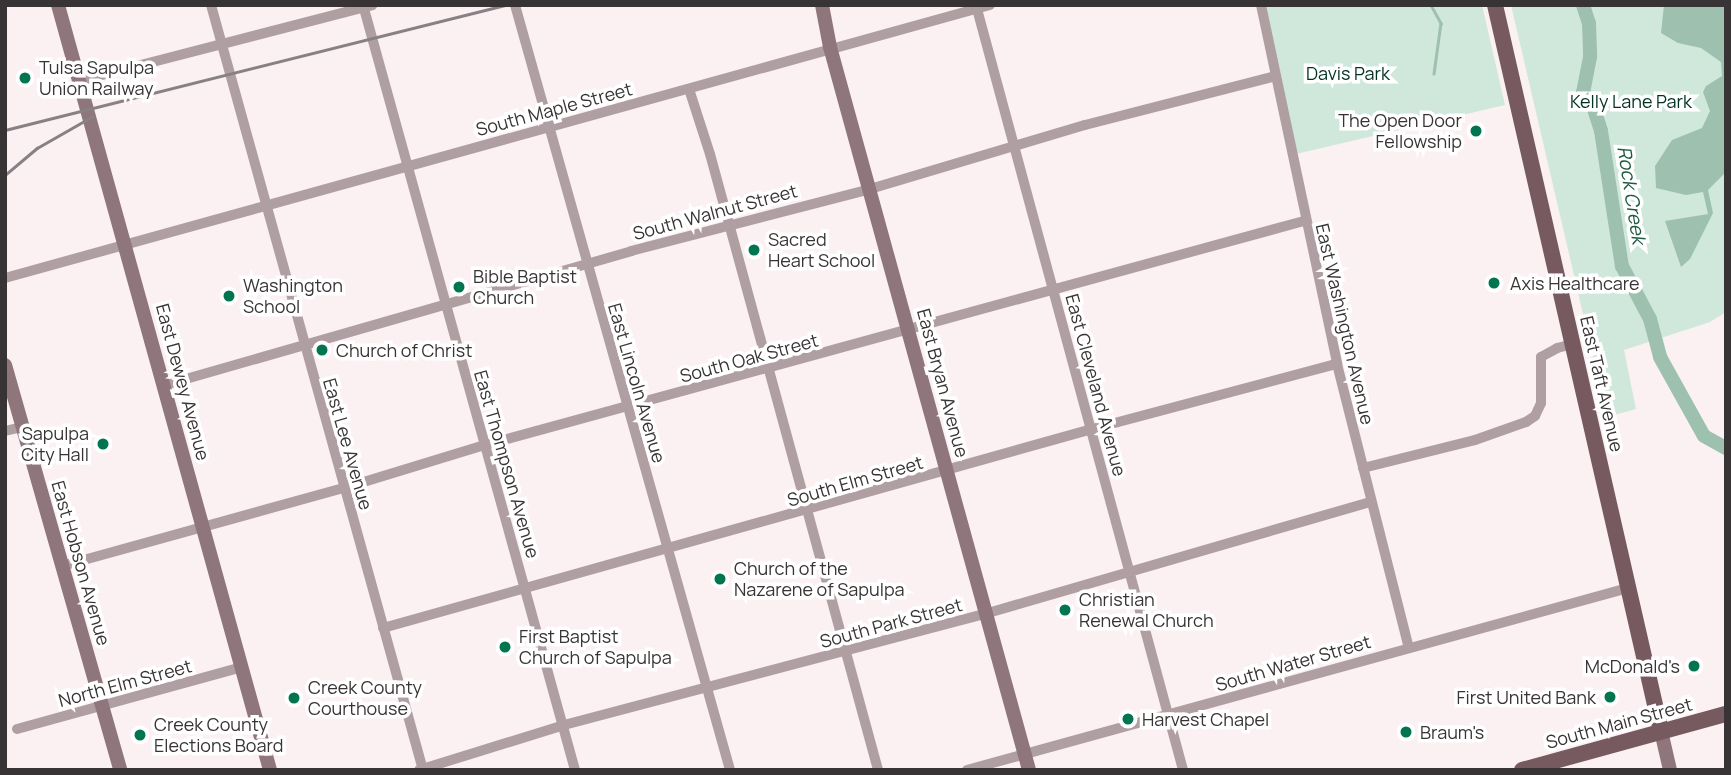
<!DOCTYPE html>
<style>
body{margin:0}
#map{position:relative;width:1731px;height:775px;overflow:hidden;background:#fbf0f2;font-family:Manrope,sans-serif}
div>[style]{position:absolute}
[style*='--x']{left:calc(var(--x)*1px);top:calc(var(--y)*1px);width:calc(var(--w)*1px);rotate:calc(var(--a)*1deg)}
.green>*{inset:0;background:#d0e8db}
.water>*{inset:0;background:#9ec1af}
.stream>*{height:2.5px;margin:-1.25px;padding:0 1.25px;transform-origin:1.25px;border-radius:1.25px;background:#9ec1af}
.river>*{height:14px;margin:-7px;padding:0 7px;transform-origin:7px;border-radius:7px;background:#9ec1af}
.street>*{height:10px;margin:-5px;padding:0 5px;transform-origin:5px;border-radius:5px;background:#b09fa2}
.secondary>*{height:14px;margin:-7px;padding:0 7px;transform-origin:7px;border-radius:7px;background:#8e767c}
.primary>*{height:16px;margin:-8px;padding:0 8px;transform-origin:8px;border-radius:8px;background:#765a60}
.rail>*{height:2.5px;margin:-1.25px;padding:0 1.25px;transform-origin:1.25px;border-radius:1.25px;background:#888183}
.dots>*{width:19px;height:19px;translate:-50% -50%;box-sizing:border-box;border:4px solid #fff;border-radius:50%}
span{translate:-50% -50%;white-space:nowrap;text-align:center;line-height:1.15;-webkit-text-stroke:7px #fff;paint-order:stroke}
.poi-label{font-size:18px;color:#383435}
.left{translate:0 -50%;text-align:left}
.right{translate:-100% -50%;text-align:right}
.park-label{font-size:18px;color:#013221}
.street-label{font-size:18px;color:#383435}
.water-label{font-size:19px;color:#1f5b43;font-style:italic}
.frame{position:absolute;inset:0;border:7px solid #383435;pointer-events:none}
</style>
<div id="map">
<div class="green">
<div style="clip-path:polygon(1265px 5px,1482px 5px,1505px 105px,1296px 154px)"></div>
<div style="clip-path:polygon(1511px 5px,1726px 5px,1726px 312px,1710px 322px,1624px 350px,1636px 409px,1607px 417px)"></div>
</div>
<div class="water">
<div style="clip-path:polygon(1664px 5px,1726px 5px,1726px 172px,1708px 190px,1713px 213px,1690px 259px,1681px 267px,1665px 221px,1708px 214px,1703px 192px,1686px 195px,1656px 188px,1655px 166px,1672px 140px,1702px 128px,1710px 111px,1703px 92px,1706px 86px,1722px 76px,1721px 62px,1701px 48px,1678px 43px,1661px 33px)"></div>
</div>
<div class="stream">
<div style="--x:1431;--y:5;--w:21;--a:61"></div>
<div style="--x:1441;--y:23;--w:51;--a:97.8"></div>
</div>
<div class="river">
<div style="--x:1583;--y:5;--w:19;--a:72"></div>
<div style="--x:1589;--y:23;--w:34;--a:88"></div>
<div style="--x:1590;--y:57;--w:36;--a:101"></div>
<div style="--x:1583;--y:92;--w:17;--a:54"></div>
<div style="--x:1593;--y:106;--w:26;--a:72"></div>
<div style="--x:1601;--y:131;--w:137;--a:81.2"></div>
<div style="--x:1622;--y:266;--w:60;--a:62.2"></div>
<div style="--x:1650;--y:319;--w:39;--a:75"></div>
<div style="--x:1660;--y:357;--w:90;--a:60.9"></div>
<div style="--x:1704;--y:436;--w:25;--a:29"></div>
</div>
<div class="street">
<div style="--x:211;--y:5;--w:794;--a:74.51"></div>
<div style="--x:363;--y:5;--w:794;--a:74.51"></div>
<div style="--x:515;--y:5;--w:795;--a:74.3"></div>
<div style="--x:1261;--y:5;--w:367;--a:78"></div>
<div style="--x:1337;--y:364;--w:293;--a:75.8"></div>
<div style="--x:977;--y:9;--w:788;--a:74.85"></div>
<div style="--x:79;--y:81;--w:303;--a:-14.5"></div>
<div style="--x:689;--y:89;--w:68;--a:72.1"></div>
<div style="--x:710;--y:154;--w:638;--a:74.74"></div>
<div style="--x:5;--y:278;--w:1022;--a:-15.49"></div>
<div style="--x:165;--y:385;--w:485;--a:-16"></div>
<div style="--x:631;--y:251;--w:247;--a:-14.5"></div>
<div style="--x:870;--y:189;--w:224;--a:-16.6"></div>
<div style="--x:1085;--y:125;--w:197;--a:-14.4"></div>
<div style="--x:5;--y:431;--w:17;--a:-13"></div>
<div style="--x:1363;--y:468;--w:115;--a:-14"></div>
<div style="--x:1475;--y:440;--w:54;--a:-19.4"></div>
<div style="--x:1526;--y:422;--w:11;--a:-34"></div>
<div style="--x:1535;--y:416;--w:14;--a:-65"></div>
<div style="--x:1541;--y:403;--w:46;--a:-90"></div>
<div style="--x:1541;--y:357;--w:18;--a:-29"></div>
<div style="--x:1557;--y:348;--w:16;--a:-14"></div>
<div style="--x:62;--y:566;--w:293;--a:-15.5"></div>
<div style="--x:344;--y:488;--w:147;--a:-17"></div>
<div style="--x:485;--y:445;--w:849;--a:-15.3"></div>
<div style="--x:383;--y:628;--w:736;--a:-15.68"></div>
<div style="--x:1092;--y:429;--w:253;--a:-14.9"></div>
<div style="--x:17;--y:729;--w:233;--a:-15.4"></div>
<div style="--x:419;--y:770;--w:152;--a:-17.2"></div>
<div style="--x:564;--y:725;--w:439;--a:-14.8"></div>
<div style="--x:988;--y:613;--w:399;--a:-16.2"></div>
<div style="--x:967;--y:770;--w:686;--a:-15.39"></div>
</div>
<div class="secondary">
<div style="--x:58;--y:5;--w:794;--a:74.51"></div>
<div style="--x:822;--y:5;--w:43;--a:79.2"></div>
<div style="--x:830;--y:47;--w:750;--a:74.61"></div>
<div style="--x:5;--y:365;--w:421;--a:74.1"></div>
<div style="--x:1661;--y:731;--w:40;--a:77"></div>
</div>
<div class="primary">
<div style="--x:1495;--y:5;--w:745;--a:77.12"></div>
<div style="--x:1522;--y:770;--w:212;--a:-15.4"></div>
</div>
<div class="rail">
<div style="--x:5;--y:130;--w:515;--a:-14.04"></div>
<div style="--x:5;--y:175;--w:42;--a:-40.2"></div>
<div style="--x:37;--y:148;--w:64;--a:-29.7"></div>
</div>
<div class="dots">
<div style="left:25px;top:78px;background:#007550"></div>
<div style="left:1476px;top:131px;background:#007550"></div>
<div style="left:754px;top:250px;background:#007550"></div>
<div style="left:1494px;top:283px;background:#007550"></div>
<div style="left:459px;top:287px;background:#007550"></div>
<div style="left:229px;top:296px;background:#007550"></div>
<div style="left:322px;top:350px;background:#007550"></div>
<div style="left:103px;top:444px;background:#007550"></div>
<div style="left:720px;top:579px;background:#007550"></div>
<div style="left:1065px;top:610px;background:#007550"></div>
<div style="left:505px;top:647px;background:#007550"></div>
<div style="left:1694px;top:666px;background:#007550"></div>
<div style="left:1610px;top:697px;background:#007550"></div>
<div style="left:294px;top:698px;background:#007550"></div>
<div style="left:1128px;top:719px;background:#007550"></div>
<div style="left:1406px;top:732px;background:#007550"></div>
<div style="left:140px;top:735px;background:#007550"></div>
</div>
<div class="poi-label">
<span class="left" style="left:39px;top:78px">Tulsa Sapulpa<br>Union Railway</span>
<span class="right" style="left:1462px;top:131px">The Open Door<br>Fellowship</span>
<span class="left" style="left:768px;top:250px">Sacred<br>Heart School</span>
<span class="left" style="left:473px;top:287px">Bible Baptist<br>Church</span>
<span class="left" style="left:1510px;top:283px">Axis Healthcare</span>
<span class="left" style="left:243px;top:296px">Washington<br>School</span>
<span class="left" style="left:336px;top:350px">Church of Christ</span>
<span class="right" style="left:89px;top:444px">Sapulpa<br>City Hall</span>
<span class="left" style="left:734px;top:579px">Church of the<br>Nazarene of Sapulpa</span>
<span class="left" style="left:1079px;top:610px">Christian<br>Renewal Church</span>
<span class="left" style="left:519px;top:647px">First Baptist<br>Church of Sapulpa</span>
<span class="right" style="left:1680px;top:666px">McDonald's</span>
<span class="left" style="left:308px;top:698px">Creek County<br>Courthouse</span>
<span class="right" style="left:1596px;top:697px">First United Bank</span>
<span class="left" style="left:1142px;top:719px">Harvest Chapel</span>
<span class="left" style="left:154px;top:735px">Creek County<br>Elections Board</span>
<span class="left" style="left:1420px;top:732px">Braum's</span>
</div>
<div class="park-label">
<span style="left:1348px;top:73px">Davis Park</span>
<span style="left:1631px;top:101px">Kelly Lane Park</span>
</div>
<div class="street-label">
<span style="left:554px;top:109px;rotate:-15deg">South Maple Street</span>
<span style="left:715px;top:212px;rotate:-15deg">South Walnut Street</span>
<span style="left:1345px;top:324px;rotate:77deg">East Washington Avenue</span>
<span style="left:749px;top:358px;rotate:-15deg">South Oak Street</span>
<span style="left:183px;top:382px;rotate:75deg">East Dewey Avenue</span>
<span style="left:637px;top:383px;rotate:74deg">East Lincoln Avenue</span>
<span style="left:943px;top:383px;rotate:75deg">East Bryan Avenue</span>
<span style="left:1602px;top:384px;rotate:77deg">East Taft Avenue</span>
<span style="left:1096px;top:385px;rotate:75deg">East Cleveland Avenue</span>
<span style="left:348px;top:444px;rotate:74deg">East Lee Avenue</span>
<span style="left:507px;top:464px;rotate:74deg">East Thompson Avenue</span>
<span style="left:855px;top:481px;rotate:-16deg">South Elm Street</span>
<span style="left:81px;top:563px;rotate:74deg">East Hobson Avenue</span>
<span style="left:891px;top:623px;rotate:-15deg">South Park Street</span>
<span style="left:1293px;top:663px;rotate:-16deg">South Water Street</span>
<span style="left:125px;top:683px;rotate:-15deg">North Elm Street</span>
<span style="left:1619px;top:723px;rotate:-15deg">South Main Street</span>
</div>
<div class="water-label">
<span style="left:1631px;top:195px;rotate:81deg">Rock Creek</span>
</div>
<div class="frame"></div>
</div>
